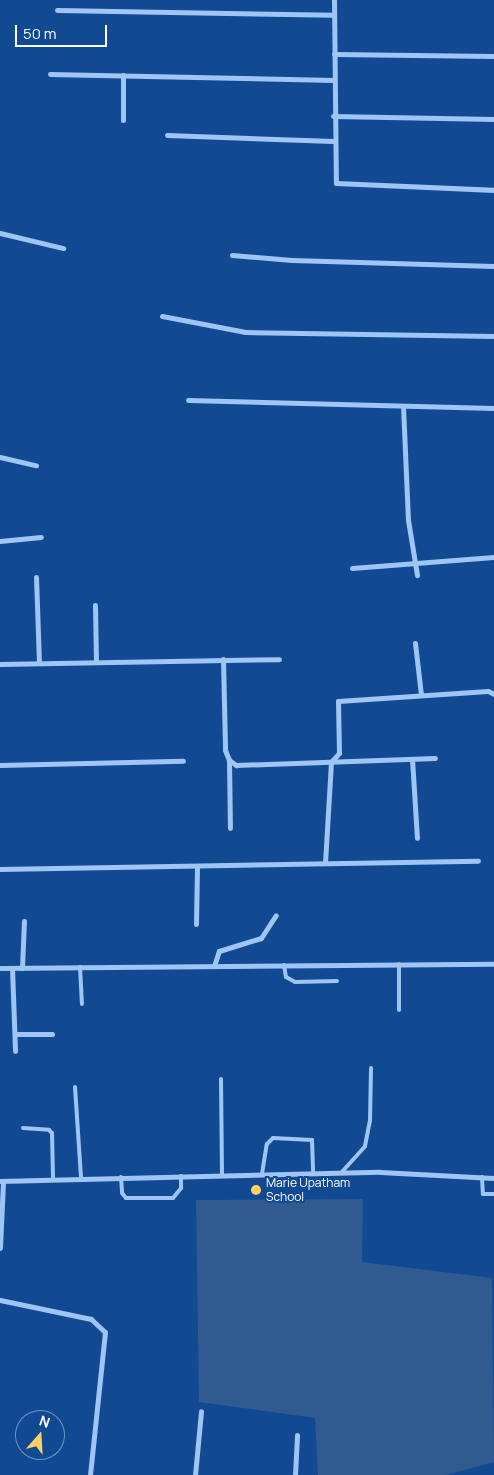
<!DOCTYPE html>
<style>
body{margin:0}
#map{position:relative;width:494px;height:1475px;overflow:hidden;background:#114a93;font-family:Manrope,sans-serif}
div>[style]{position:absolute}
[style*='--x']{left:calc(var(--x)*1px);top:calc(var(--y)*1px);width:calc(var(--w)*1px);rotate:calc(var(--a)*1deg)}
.water>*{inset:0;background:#305a90}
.service>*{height:4px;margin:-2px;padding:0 2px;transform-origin:2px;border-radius:2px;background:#9ec5f3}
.minor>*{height:5px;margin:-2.5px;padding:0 2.5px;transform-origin:2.5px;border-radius:2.5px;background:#9ec5f3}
.dots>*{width:14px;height:14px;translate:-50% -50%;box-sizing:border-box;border:2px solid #114a93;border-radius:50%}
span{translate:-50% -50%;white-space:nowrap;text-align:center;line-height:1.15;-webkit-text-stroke:4px #114a93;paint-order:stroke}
.poi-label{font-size:12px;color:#fff}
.left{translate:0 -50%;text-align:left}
.north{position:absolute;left:15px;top:1410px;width:50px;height:50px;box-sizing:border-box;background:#114a93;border:1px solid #7092be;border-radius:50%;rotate:19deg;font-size:14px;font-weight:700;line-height:20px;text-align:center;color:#fff}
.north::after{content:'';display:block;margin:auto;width:18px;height:22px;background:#ffd160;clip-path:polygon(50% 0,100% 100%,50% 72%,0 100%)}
.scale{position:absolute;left:15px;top:25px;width:92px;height:22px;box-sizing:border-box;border:2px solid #fff;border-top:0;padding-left:6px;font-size:15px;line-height:18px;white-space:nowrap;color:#fff;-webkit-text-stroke:4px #114a93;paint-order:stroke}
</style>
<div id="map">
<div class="water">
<div style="clip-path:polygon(363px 1199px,362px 1262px,492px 1278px,494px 1462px,446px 1475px,318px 1475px,315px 1418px,199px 1402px,196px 1200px)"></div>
</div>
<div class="service">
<div style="--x:399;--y:964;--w:46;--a:90"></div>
<div style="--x:284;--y:965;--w:12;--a:81"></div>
<div style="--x:286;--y:977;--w:10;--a:29"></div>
<div style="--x:295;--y:982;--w:42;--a:-1.4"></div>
<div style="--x:80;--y:967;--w:37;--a:87"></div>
<div style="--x:221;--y:1079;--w:96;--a:89.4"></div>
<div style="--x:75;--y:1087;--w:91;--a:86.2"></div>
<div style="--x:23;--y:1128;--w:26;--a:4"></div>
<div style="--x:49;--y:1130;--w:4;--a:45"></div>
<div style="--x:52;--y:1133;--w:45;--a:88.7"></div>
<div style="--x:341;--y:1173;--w:36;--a:-48"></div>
<div style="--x:365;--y:1146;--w:25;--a:-79"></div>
<div style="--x:370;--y:1121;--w:53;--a:-88.9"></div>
<div style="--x:262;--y:1174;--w:30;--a:-81"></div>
<div style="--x:267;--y:1144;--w:8;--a:-45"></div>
<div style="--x:273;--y:1138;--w:39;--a:3"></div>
<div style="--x:312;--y:1140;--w:33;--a:88"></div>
<div style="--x:121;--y:1177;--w:16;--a:86"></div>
<div style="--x:122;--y:1193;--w:6;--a:51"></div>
<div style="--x:126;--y:1198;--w:47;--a:0"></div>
<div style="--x:173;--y:1198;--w:13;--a:-51"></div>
<div style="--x:181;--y:1188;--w:12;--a:-90"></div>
<div style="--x:482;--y:1177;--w:17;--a:87"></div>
<div style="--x:483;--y:1194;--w:11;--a:0"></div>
</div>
<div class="minor">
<div style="--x:334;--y:0;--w:183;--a:89.4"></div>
<div style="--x:336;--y:183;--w:158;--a:2.5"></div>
<div style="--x:57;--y:10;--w:277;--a:1"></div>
<div style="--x:334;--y:54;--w:160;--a:0.7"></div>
<div style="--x:50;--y:74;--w:284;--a:1.2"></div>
<div style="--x:123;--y:75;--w:45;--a:90"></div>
<div style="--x:333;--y:116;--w:161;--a:1.1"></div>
<div style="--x:167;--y:135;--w:166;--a:2.1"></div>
<div style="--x:0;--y:233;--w:65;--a:13.4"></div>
<div style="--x:232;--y:255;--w:60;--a:4.8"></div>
<div style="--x:292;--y:260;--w:202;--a:1.7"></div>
<div style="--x:162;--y:316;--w:85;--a:10.9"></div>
<div style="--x:245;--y:332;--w:249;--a:0.9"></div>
<div style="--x:188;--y:400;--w:306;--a:1.5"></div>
<div style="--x:403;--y:406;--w:114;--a:87.5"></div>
<div style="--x:408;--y:520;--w:56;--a:80.7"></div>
<div style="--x:0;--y:457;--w:37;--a:13"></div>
<div style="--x:0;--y:541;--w:41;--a:-5.6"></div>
<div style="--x:352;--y:568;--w:142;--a:-4.4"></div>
<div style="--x:36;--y:577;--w:86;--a:88"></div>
<div style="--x:95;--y:605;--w:57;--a:89"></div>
<div style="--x:415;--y:643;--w:52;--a:83.4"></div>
<div style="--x:223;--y:659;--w:91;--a:88.7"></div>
<div style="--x:225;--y:750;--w:11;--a:68"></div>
<div style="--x:229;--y:760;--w:9;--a:36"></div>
<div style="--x:236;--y:765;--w:199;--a:-2"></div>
<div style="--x:0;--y:664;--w:279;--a:-1"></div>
<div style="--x:412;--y:759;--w:79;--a:86.4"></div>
<div style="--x:229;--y:760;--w:68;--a:89.2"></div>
<div style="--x:0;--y:765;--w:183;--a:-1.3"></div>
<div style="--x:325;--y:863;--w:101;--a:-86.6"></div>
<div style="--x:331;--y:762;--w:12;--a:-48"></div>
<div style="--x:339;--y:753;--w:52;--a:-91.1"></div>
<div style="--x:338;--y:701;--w:150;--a:-3.8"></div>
<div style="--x:488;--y:691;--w:7;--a:27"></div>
<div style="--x:0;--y:869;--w:478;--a:-1"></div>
<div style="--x:196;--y:924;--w:58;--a:-89"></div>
<div style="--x:214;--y:966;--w:16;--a:-72"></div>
<div style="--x:219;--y:951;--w:44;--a:-17.2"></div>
<div style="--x:261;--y:938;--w:27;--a:-57"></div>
<div style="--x:0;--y:968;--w:494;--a:-0.5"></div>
<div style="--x:12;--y:968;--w:83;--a:87.9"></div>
<div style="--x:22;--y:968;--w:47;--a:-87.6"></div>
<div style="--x:15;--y:1034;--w:37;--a:0"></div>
<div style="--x:0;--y:1181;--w:380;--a:-1.4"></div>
<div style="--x:380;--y:1172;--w:114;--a:3"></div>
<div style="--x:0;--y:1248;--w:67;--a:-87.4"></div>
<div style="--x:0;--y:1300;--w:93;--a:11.8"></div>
<div style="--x:91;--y:1319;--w:19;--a:43"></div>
<div style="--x:105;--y:1332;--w:144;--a:96"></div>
<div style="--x:195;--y:1475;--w:64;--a:-84.6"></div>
<div style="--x:295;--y:1475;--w:40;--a:-87.1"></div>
</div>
<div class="dots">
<div style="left:256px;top:1190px;background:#ffd160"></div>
</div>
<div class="poi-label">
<span class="left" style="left:266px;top:1190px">Marie Upatham<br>School</span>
</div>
<div class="north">N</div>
<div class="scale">50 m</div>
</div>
